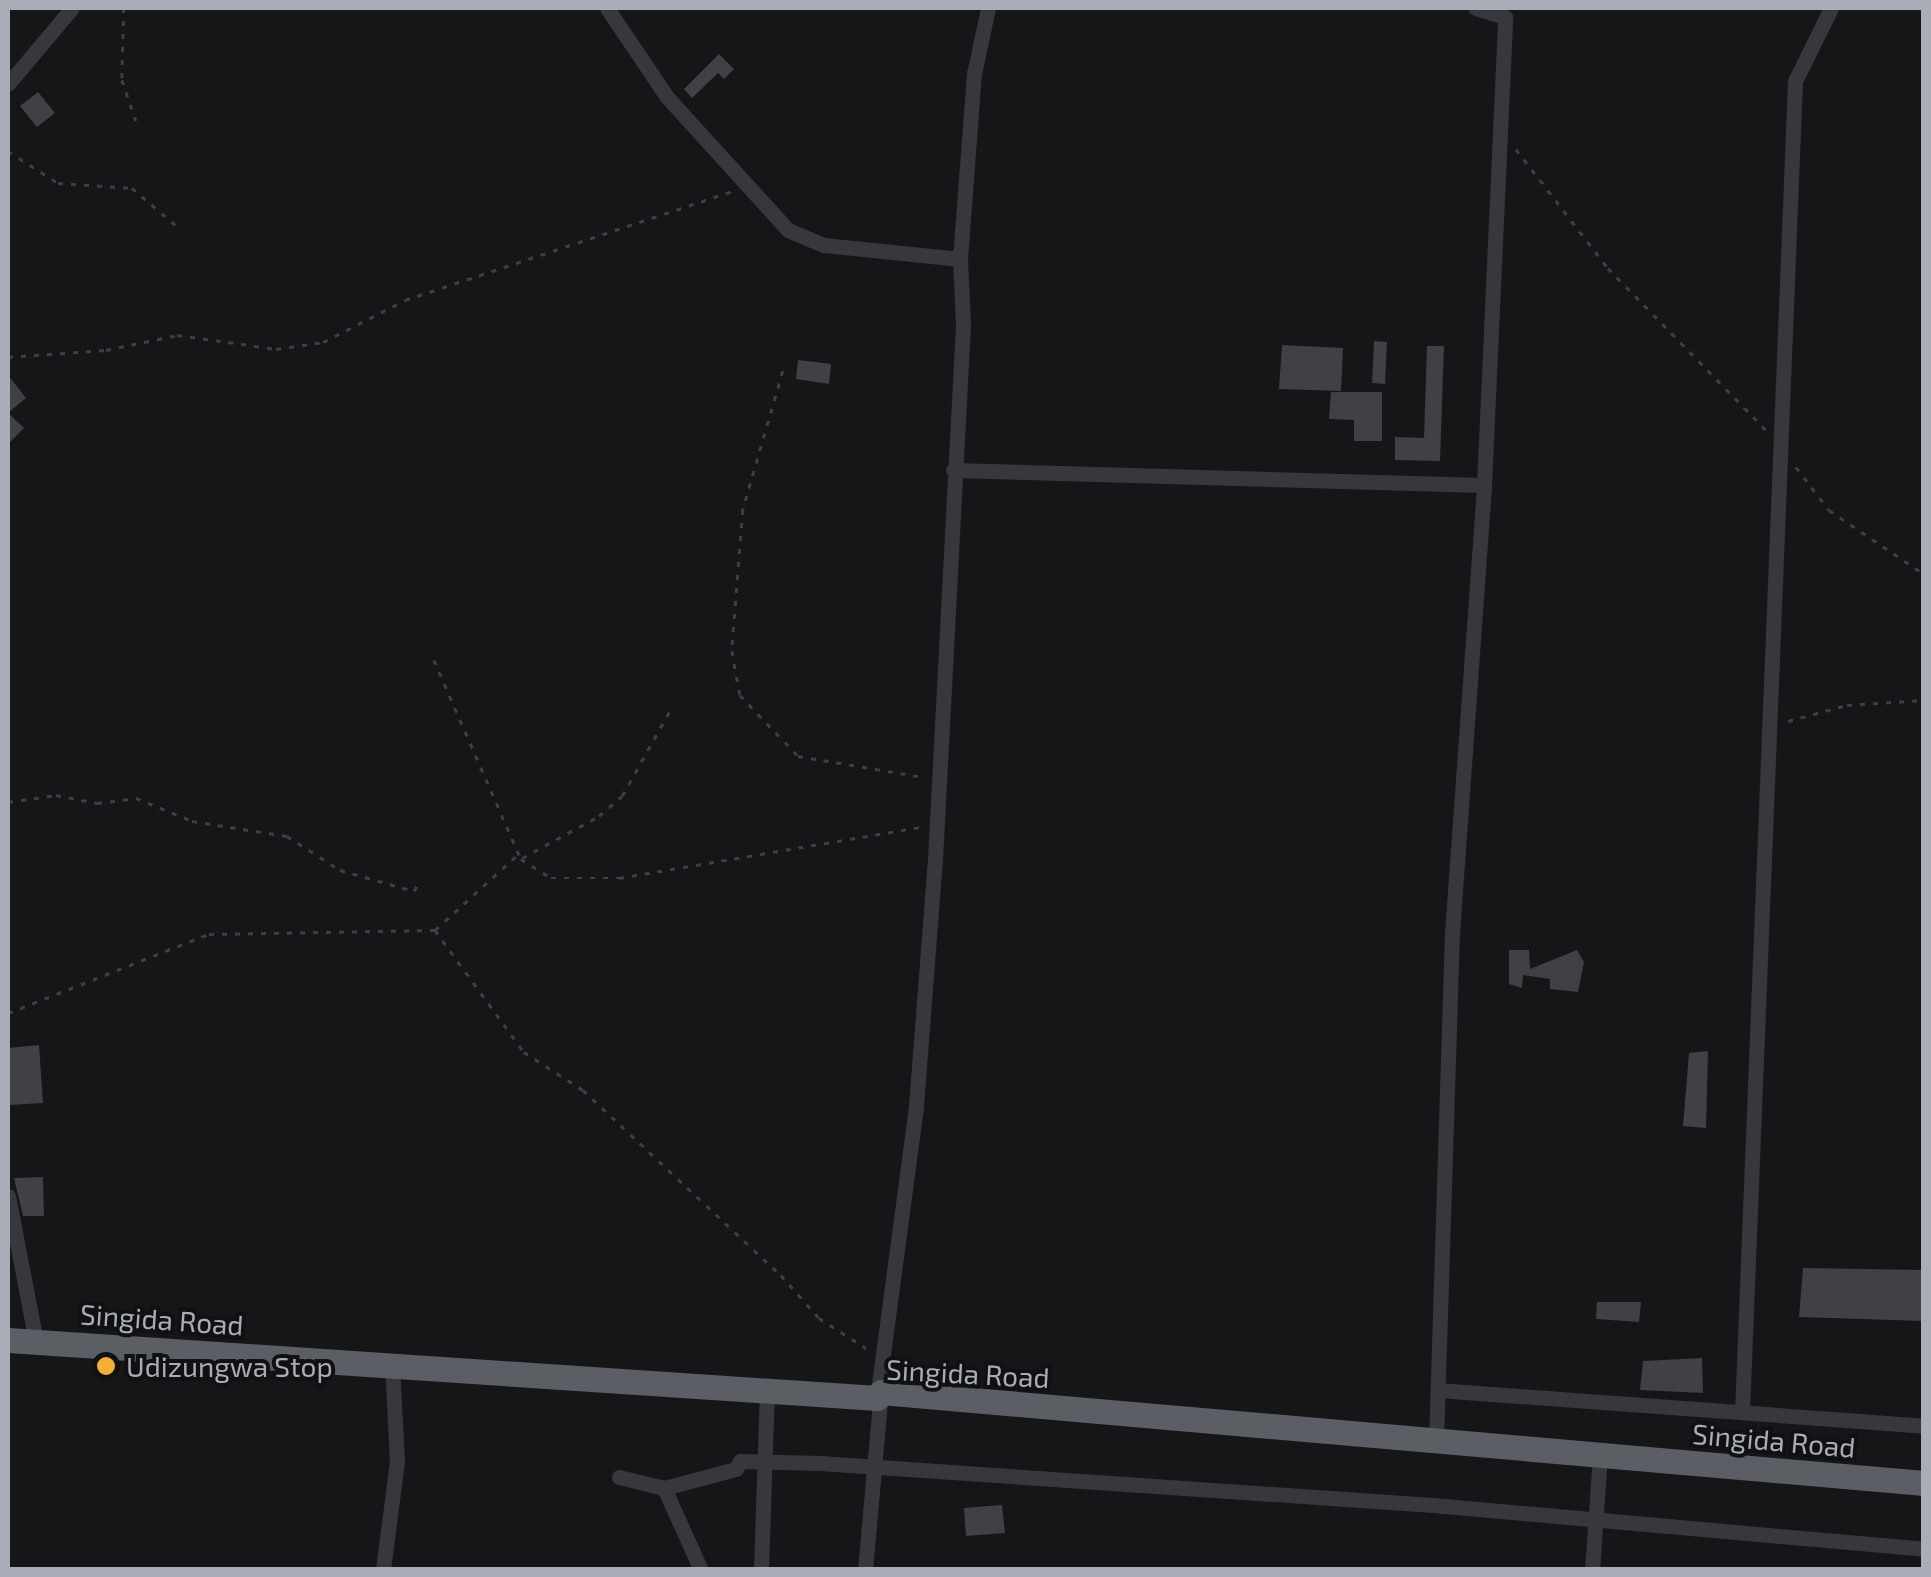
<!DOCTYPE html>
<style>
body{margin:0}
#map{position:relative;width:1931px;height:1577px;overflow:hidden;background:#161618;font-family:"Exo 2",sans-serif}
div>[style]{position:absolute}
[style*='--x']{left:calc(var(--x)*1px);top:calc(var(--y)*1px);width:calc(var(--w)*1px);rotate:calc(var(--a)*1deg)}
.building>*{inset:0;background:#404145}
.path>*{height:2.5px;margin-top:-1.25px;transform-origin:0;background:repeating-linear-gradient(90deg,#3d3f44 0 5px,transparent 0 13px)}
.minor>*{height:15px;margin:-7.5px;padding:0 7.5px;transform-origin:7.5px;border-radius:7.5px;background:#37383d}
.trunk>*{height:25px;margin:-12.5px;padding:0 12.5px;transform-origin:12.5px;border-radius:12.5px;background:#5b5e65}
.dots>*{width:28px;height:28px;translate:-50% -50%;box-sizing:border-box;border:5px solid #111113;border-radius:50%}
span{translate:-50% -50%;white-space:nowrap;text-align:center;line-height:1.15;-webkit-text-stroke:8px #111113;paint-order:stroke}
.street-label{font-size:28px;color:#a8adb8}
.poi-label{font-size:28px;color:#a8adb8}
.left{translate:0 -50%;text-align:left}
.frame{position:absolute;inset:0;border:10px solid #a8adb8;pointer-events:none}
</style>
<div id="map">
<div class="building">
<div style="clip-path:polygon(719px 54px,734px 69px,724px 79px,718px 73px,692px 98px,684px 89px)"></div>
<div style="clip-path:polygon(38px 92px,55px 113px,37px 127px,20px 106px)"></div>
<div style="clip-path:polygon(1374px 341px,1387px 342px,1385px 384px,1372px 383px)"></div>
<div style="clip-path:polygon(1282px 345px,1343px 348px,1341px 391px,1279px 389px)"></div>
<div style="clip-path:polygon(1427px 346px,1444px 346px,1440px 461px,1395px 460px,1395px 437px,1424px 438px)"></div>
<div style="clip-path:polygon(798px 360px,831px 364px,829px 384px,796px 379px)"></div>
<div style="clip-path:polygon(8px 375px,26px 398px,8px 413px,24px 428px,8px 444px)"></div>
<div style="clip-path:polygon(1331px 392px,1382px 392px,1382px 441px,1354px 441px,1354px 420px,1329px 419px)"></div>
<div style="clip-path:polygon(1509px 950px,1529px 950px,1530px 969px,1577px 950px,1584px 962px,1578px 992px,1550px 989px,1550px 979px,1523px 975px,1522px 988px,1509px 984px)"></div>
<div style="clip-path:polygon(39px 1045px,43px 1103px,9px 1105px,8px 1048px)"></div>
<div style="clip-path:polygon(1708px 1051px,1706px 1128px,1683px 1126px,1689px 1053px)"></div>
<div style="clip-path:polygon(43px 1177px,44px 1216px,23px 1216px,14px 1178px)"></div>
<div style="clip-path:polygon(1803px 1268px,1924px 1270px,1924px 1321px,1799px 1317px)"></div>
<div style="clip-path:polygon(1597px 1302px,1641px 1302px,1639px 1322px,1596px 1319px)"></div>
<div style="clip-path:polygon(1702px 1358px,1703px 1393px,1640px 1390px,1643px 1361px)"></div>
<div style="clip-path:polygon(1002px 1505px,1005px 1533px,966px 1536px,964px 1508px)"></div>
</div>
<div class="path">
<div style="--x:124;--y:8;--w:72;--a:91.6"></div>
<div style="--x:122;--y:80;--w:43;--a:71.1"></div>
<div style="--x:1516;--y:149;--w:150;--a:52.3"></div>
<div style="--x:1608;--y:268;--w:226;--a:45.7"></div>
<div style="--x:8;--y:151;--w:59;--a:32.6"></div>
<div style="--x:58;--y:183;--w:74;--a:3.9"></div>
<div style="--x:132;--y:188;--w:60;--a:40.3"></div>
<div style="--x:8;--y:357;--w:98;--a:-4.1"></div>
<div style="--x:106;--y:350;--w:73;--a:-11.9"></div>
<div style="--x:177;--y:335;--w:100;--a:8"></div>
<div style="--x:276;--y:349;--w:48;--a:-8.5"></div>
<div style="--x:323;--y:342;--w:92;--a:-27.1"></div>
<div style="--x:405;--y:300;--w:346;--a:-18.4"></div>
<div style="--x:783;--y:371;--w:145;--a:106.1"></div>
<div style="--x:743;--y:510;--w:141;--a:94.5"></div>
<div style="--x:732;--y:651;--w:45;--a:79.7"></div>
<div style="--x:740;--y:695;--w:84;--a:46.4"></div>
<div style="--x:798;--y:756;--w:128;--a:9.5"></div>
<div style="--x:1796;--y:467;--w:54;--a:52.5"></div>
<div style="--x:1829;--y:510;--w:115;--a:34"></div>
<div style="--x:434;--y:660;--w:217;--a:66.4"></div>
<div style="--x:521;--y:859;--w:36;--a:32"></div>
<div style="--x:551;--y:878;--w:68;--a:0"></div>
<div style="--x:619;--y:878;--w:305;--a:-9.6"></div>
<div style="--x:1788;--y:721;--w:61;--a:-15.2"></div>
<div style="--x:1847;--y:705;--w:77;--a:-3.7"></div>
<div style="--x:8;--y:802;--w:49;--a:-8.3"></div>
<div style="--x:56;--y:795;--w:42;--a:11"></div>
<div style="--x:97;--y:803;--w:39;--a:-7"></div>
<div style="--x:136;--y:798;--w:61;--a:22.3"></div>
<div style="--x:192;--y:821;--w:96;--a:9"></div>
<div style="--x:287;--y:836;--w:63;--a:32.7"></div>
<div style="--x:340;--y:870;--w:77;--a:15.8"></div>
<div style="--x:414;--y:891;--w:13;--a:-63"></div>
<div style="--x:522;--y:858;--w:88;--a:-28.6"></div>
<div style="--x:599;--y:816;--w:30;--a:-41"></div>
<div style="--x:622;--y:796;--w:102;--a:-60.7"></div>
<div style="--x:8;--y:885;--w:2;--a:0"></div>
<div style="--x:435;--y:930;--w:151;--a:53.9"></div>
<div style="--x:524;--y:1052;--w:70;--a:32.8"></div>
<div style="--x:583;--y:1090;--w:271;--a:43.1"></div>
<div style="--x:781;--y:1275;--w:57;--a:48.5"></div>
<div style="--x:819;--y:1318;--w:56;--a:32.6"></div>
<div style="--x:8;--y:1013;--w:216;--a:-21.5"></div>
<div style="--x:209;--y:934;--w:226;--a:-1"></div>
<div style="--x:435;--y:930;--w:111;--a:-42.4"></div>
</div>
<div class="minor">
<div style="--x:607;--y:8;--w:107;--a:56"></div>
<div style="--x:667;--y:97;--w:180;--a:47.7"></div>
<div style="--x:788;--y:230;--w:39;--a:23"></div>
<div style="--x:824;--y:245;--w:137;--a:5.9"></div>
<div style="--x:960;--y:259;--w:66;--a:87.4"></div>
<div style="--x:963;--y:325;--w:535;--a:93"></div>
<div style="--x:935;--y:859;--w:249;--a:94.4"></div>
<div style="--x:916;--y:1107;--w:294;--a:97.6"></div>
<div style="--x:8;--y:84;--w:99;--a:-49.9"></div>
<div style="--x:960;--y:259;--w:186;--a:-85.7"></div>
<div style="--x:974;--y:74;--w:67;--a:-78"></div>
<div style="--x:953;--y:470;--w:531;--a:1.62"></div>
<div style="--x:8;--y:1196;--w:149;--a:79.1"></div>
<div style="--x:1438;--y:1390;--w:487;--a:4.2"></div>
<div style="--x:1742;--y:1412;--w:1332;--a:-87.72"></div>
<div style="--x:1795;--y:81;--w:81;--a:-63.7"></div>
<div style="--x:1436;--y:1441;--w:508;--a:-88.2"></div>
<div style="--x:1452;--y:933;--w:449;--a:-85.9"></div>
<div style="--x:1484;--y:485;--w:468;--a:-87.4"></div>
<div style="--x:1505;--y:17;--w:31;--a:-163"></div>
<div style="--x:619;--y:1477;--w:46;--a:13.7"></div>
<div style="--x:664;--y:1488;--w:90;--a:65.7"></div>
<div style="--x:664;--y:1488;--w:74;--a:-14.8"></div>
<div style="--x:736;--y:1469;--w:9;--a:-63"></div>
<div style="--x:740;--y:1461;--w:80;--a:1.4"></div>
<div style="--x:820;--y:1463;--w:614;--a:3.92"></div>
<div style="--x:1433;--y:1505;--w:493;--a:5.1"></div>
<div style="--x:383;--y:1570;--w:110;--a:-82.7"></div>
<div style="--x:397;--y:1461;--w:97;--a:-93"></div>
<div style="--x:761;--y:1570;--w:182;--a:-88.1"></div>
<div style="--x:865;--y:1570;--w:179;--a:-84.9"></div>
<div style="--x:1592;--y:1570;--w:113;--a:-86"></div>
</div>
<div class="trunk">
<div style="--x:8;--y:1340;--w:871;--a:3.82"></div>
<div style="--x:877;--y:1398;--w:7;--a:-56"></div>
<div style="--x:881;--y:1392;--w:1047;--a:4.99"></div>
</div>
<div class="dots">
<div style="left:106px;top:1366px;background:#f2b134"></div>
</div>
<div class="street-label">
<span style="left:162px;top:1319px;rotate:4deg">Singida Road</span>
<span style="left:968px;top:1373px;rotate:3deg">Singida Road</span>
<span style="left:1774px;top:1440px;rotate:5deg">Singida Road</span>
</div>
<div class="poi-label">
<span class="left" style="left:126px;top:1366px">Udizungwa Stop</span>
</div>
<div class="frame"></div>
</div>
